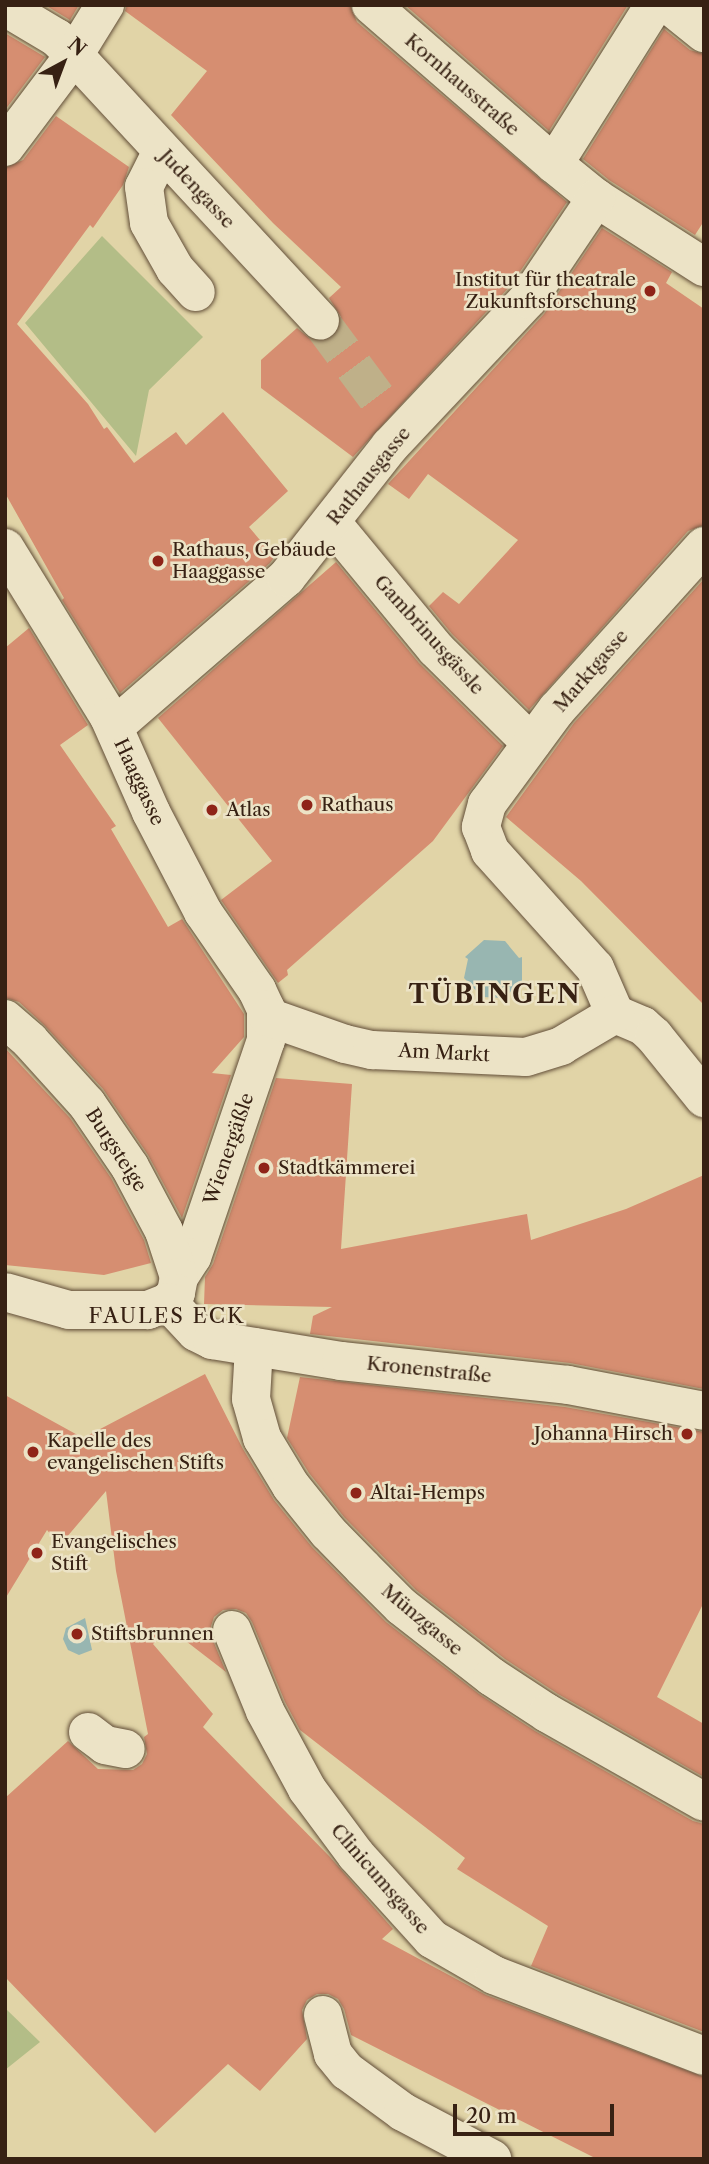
<!DOCTYPE html>
<meta charset="utf-8">
<style>
body{margin:0}
#map{position:relative;width:709px;height:2164px;overflow:hidden;background:#e1d4a7;font-family:"Libre Caslon Text",serif}
div>[style]{position:absolute}
[style*='--x']{left:calc(var(--x)*1px);top:calc(var(--y)*1px);width:calc(var(--w)*1px);rotate:calc(var(--a)*1deg)}
.green>*{inset:0;background:#b3bd87}
.water>*{inset:0;background:#98b6b1}
.building>*{inset:0;background:#d68e71}
.minor-tunnel>*{height:38px;margin-top:-19px;transform-origin:0;background:repeating-linear-gradient(90deg,#bfb089 0 38px,transparent 0 57px)}
.roads{filter:drop-shadow(0 0 2px #624e38) drop-shadow(0 0 2px #624e38)}
.minor>*{height:38px;margin:-19px;padding:0 19px;transform-origin:19px;border-radius:19px;background:#ece3c6}
.dots>*{width:19px;height:19px;translate:-50% -50%;box-sizing:border-box;border:4px solid #ece3c6;border-radius:50%}
span{translate:-50% -50%;white-space:nowrap;text-align:center;line-height:1.15;-webkit-text-stroke:5px #ece3c6;paint-order:stroke}
.street-label{font-size:19px;color:#372113}
.poi-label{font-size:19px;color:#372113}
.right{translate:-100% -50%;text-align:right}
.left{translate:0 -50%;text-align:left}
.neighbourhood-label{font-size:21px;color:#372113;letter-spacing:2px}
.district-label{font-size:26px;color:#372113;font-weight:700;letter-spacing:2px}
.frame{position:absolute;inset:0;border:7px solid #372113;pointer-events:none}
.north{position:absolute;left:28px;top:28px;width:70px;height:70px;-webkit-text-stroke:5px #ece3c6;paint-order:stroke;rotate:41deg;font-size:19px;font-weight:700;line-height:28px;text-align:center;color:#372113}
.north::after{content:'';display:block;margin:auto;width:24px;height:32px;background:#372113;clip-path:polygon(50% 0,100% 100%,50% 72%,0 100%)}
.scale{position:absolute;left:453px;top:2104px;width:161px;height:32px;box-sizing:border-box;border:4px solid #372113;border-top:0;padding-left:9px;font-size:21px;line-height:24px;white-space:nowrap;color:#372113;-webkit-text-stroke:5px #ece3c6;paint-order:stroke}
</style>
<div id="map">
<div class="green">
<div style="clip-path:polygon(102px 236px,203px 337px,149px 390px,136px 456px,25px 323px)"></div>
<div style="clip-path:polygon(5px 2008px,40px 2042px,5px 2070px)"></div>
</div>
<div class="water">
<div style="clip-path:polygon(484px 940px,505px 941px,519px 958px,522px 957px,522px 981px,504px 998px,482px 997px,464px 978px,468px 959px,465px 957px)"></div>
<div style="clip-path:polygon(85px 1618px,92px 1650px,79px 1655px,68px 1650px,63px 1639px,66px 1628px)"></div>
</div>
<div class="building">
<div style="clip-path:polygon(45px 5px,79px 5px,70px 20px)"></div>
<div style="clip-path:polygon(127px 5px,350px 5px,357px 22px,567px 202px,511px 285px,353px 457px,261px 388px,261px 360px,297px 328px,314px 342px,325px 342px,335px 337px,341px 327px,341px 317px,329px 298px,341px 287px,273px 223px,171px 115px,207px 71px,125px 11px)"></div>
<div style="clip-path:polygon(405px 5px,628px 5px,549px 131px)"></div>
<div style="clip-path:polygon(664px 29px,690px 50px,704px 54px,704px 221px,695px 235px,609px 180px,583px 159px)"></div>
<div style="clip-path:polygon(5px 33px,45px 57px,5px 110px)"></div>
<div style="clip-path:polygon(56px 116px,129px 167px,123px 185px,93px 228px,90px 225px,17px 324px,88px 404px,104px 429px,107px 427px,134px 463px,176px 432px,186px 445px,223px 412px,288px 491px,249px 527px,271px 553px,273px 559px,270px 563px,120px 693px,62px 600px,64px 598px,5px 493px,5px 168px,23px 160px)"></div>
<div style="clip-path:polygon(602px 228px,672px 272px,666px 283px,704px 309px,704px 525px,688px 531px,529px 710px,452px 634px,429px 606px,443px 592px,459px 604px,518px 540px,428px 474px,409px 499px,388px 484px,544px 314px)"></div>
<div style="clip-path:polygon(336px 562px,419px 663px,503px 746px,433px 841px,287px 970px,288px 975px,278px 983px,221px 900px,272px 861px,158px 718px)"></div>
<div style="clip-path:polygon(704px 579px,704px 1005px,581px 881px,506px 817px,574px 723px)"></div>
<div style="clip-path:polygon(29px 628px,88px 725px,60px 745px,116px 826px,111px 829px,168px 927px,182px 919px,244px 1014px,244px 1037px,212px 1073px,231px 1075px,182px 1218px,148px 1155px,103px 1089px,44px 1025px,19px 1002px,5px 998px,5px 648px)"></div>
<div style="clip-path:polygon(5px 1048px,70px 1118px,111px 1178px,144px 1240px,151px 1263px,104px 1275px,5px 1265px)"></div>
<div style="clip-path:polygon(276px 1078px,352px 1084px,341px 1249px,527px 1214px,531px 1240px,626px 1209px,704px 1175px,704px 1389px,570px 1363px,310px 1334px,313px 1316px,332px 1307px,204px 1304px,205px 1277px,213px 1264px)"></div>
<div style="clip-path:polygon(205px 1374px,243px 1449px,274px 1500px,312px 1547px,386px 1622px,479px 1694px,535px 1731px,693px 1821px,704px 1824px,704px 2032px,531px 1966px,548px 1926px,457px 1869px,465px 1858px,300px 1730px,285px 1702px,252px 1622px,246px 1613px,236px 1609px,223px 1610px,214px 1617px,211px 1626px,212px 1638px,226px 1672px,169px 1628px,153px 1644px,213px 1714px,203px 1727px,330px 1857px,393px 1929px,382px 1939px,486px 1995px,704px 2077px,704px 2159px,597px 2159px,351px 2035px,344px 2009px,338px 1999px,328px 1994px,317px 1994px,307px 2000px,302px 2010px,307px 2039px,260px 2091px,228px 2064px,155px 2133px,5px 1977px,5px 1798px,68px 1741px,98px 1769px,133px 1770px,142px 1764px,147px 1754px,144px 1737px,148px 1734px,116px 1571px,106px 1491px,60px 1545px,47px 1530px,5px 1599px,5px 1395px,83px 1438px)"></div>
<div style="clip-path:polygon(300px 1377px,565px 1407px,704px 1432px,704px 1602px,657px 1697px,704px 1724px,704px 1777px,558px 1694px,505px 1659px,416px 1590px,344px 1517px,309px 1473px,287px 1438px)"></div>
</div>
<div class="minor-tunnel">
<div style="--x:320;--y:321;--w:106;--a:53.5"></div>
</div>
<div class="roads">
<div class="minor">
<div style="--x:371;--y:5;--w:242;--a:41"></div>
<div style="--x:554;--y:164;--w:54;--a:39"></div>
<div style="--x:596;--y:198;--w:128;--a:32.6"></div>
<div style="--x:669;--y:5;--w:45;--a:38.7"></div>
<div style="--x:5;--y:7;--w:61;--a:30.8"></div>
<div style="--x:57;--y:38;--w:24;--a:45"></div>
<div style="--x:74;--y:55;--w:362;--a:47.2"></div>
<div style="--x:5;--y:147;--w:115;--a:-53.1"></div>
<div style="--x:74;--y:55;--w:59;--a:-58.2"></div>
<div style="--x:162;--y:151;--w:40;--a:116.6"></div>
<div style="--x:144;--y:187;--w:36;--a:82"></div>
<div style="--x:149;--y:223;--w:53;--a:60.5"></div>
<div style="--x:175;--y:269;--w:31;--a:48"></div>
<div style="--x:554;--y:164;--w:188;--a:-57.8"></div>
<div style="--x:332;--y:523;--w:163;--a:50.5"></div>
<div style="--x:436;--y:649;--w:134;--a:44.7"></div>
<div style="--x:704;--y:546;--w:219;--a:132"></div>
<div style="--x:557;--y:709;--w:118;--a:126.4"></div>
<div style="--x:487;--y:804;--w:24;--a:105"></div>
<div style="--x:481;--y:827;--w:26;--a:69"></div>
<div style="--x:490;--y:851;--w:157;--a:48.1"></div>
<div style="--x:595;--y:968;--w:50;--a:66.5"></div>
<div style="--x:615;--y:1014;--w:30;--a:23"></div>
<div style="--x:643;--y:1026;--w:15;--a:42"></div>
<div style="--x:654;--y:1036;--w:80;--a:51.1"></div>
<div style="--x:5;--y:548;--w:198;--a:58.4"></div>
<div style="--x:109;--y:717;--w:104;--a:66.1"></div>
<div style="--x:151;--y:812;--w:113;--a:62.5"></div>
<div style="--x:203;--y:912;--w:95;--a:55.3"></div>
<div style="--x:257;--y:990;--w:21;--a:65"></div>
<div style="--x:266;--y:1009;--w:31;--a:90"></div>
<div style="--x:266;--y:1040;--w:229;--a:108.8"></div>
<div style="--x:192;--y:1257;--w:24;--a:123"></div>
<div style="--x:114;--y:727;--w:228;--a:-40.9"></div>
<div style="--x:286;--y:578;--w:168;--a:-51.8"></div>
<div style="--x:390;--y:446;--w:202;--a:-46.8"></div>
<div style="--x:528;--y:299;--w:122;--a:-56"></div>
<div style="--x:268;--y:1017;--w:82;--a:19.3"></div>
<div style="--x:345;--y:1044;--w:28;--a:13"></div>
<div style="--x:372;--y:1050;--w:154;--a:2.6"></div>
<div style="--x:526;--y:1057;--w:37;--a:-17"></div>
<div style="--x:561;--y:1046;--w:63;--a:-30.7"></div>
<div style="--x:5;--y:1019;--w:33;--a:41"></div>
<div style="--x:30;--y:1041;--w:85;--a:47.9"></div>
<div style="--x:87;--y:1104;--w:76;--a:55.7"></div>
<div style="--x:130;--y:1167;--w:72;--a:62"></div>
<div style="--x:164;--y:1231;--w:48;--a:71.9"></div>
<div style="--x:179;--y:1277;--w:16;--a:101"></div>
<div style="--x:176;--y:1293;--w:12;--a:132"></div>
<div style="--x:168;--y:1302;--w:22;--a:158"></div>
<div style="--x:148;--y:1310;--w:79;--a:180"></div>
<div style="--x:69;--y:1310;--w:66;--a:-164.3"></div>
<div style="--x:168;--y:1302;--w:41;--a:47"></div>
<div style="--x:196;--y:1332;--w:18;--a:27"></div>
<div style="--x:212;--y:1340;--w:131;--a:9.2"></div>
<div style="--x:341;--y:1361;--w:228;--a:6"></div>
<div style="--x:568;--y:1385;--w:138;--a:10.8"></div>
<div style="--x:254;--y:1347;--w:52;--a:93.3"></div>
<div style="--x:251;--y:1399;--w:41;--a:74.2"></div>
<div style="--x:262;--y:1438;--w:56;--a:58.9"></div>
<div style="--x:291;--y:1486;--w:59;--a:51.2"></div>
<div style="--x:328;--y:1532;--w:50;--a:45.8"></div>
<div style="--x:363;--y:1568;--w:54;--a:45"></div>
<div style="--x:401;--y:1606;--w:115;--a:38"></div>
<div style="--x:492;--y:1677;--w:66;--a:33.2"></div>
<div style="--x:547;--y:1713;--w:180;--a:29.5"></div>
<div style="--x:232;--y:1630;--w:87;--a:67.8"></div>
<div style="--x:265;--y:1711;--w:89;--a:61.7"></div>
<div style="--x:307;--y:1789;--w:82;--a:53.4"></div>
<div style="--x:356;--y:1855;--w:113;--a:47.9"></div>
<div style="--x:432;--y:1939;--w:72;--a:30.1"></div>
<div style="--x:494;--y:1975;--w:225;--a:21.1"></div>
<div style="--x:88;--y:1732;--w:21;--a:37"></div>
<div style="--x:105;--y:1745;--w:21;--a:11"></div>
<div style="--x:323;--y:2015;--w:40;--a:75.6"></div>
<div style="--x:333;--y:2054;--w:22;--a:51"></div>
<div style="--x:347;--y:2071;--w:69;--a:36.2"></div>
<div style="--x:403;--y:2112;--w:101;--a:27.8"></div>
</div>
</div>
<div class="dots">
<div style="left:650px;top:291px;background:#8f2418"></div>
<div style="left:158px;top:561px;background:#8f2418"></div>
<div style="left:307px;top:805px;background:#8f2418"></div>
<div style="left:212px;top:810px;background:#8f2418"></div>
<div style="left:264px;top:1168px;background:#8f2418"></div>
<div style="left:687px;top:1434px;background:#8f2418"></div>
<div style="left:33px;top:1452px;background:#8f2418"></div>
<div style="left:356px;top:1493px;background:#8f2418"></div>
<div style="left:37px;top:1553px;background:#8f2418"></div>
<div style="left:77px;top:1634px;background:#8f2418"></div>
</div>
<div class="street-label">
<span style="left:462px;top:85px;rotate:41deg">Kornhausstraße</span>
<span style="left:197px;top:189px;rotate:47deg">Judengasse</span>
<span style="left:369px;top:476px;rotate:-51deg">Rathausgasse</span>
<span style="left:429px;top:635px;rotate:48deg">Gambrinusgässle</span>
<span style="left:591px;top:671px;rotate:-49deg">Marktgasse</span>
<span style="left:139px;top:782px;rotate:65deg">Haaggasse</span>
<span style="left:444px;top:1053px;rotate:3deg">Am Markt</span>
<span style="left:229px;top:1149px;rotate:-71deg">Wienergäßle</span>
<span style="left:116px;top:1150px;rotate:57deg">Burgsteige</span>
<span style="left:429px;top:1370px;rotate:6deg">Kronenstraße</span>
<span style="left:422px;top:1620px;rotate:40deg">Münzgasse</span>
<span style="left:380px;top:1879px;rotate:49deg">Clinicumsgasse</span>
</div>
<div class="poi-label">
<span class="right" style="left:636px;top:291px">Institut für theatrale<br>Zukunftsforschung</span>
<span class="left" style="left:172px;top:561px">Rathaus, Gebäude<br>Haaggasse</span>
<span class="left" style="left:321px;top:805px">Rathaus</span>
<span class="left" style="left:226px;top:810px">Atlas</span>
<span class="left" style="left:278px;top:1168px">Stadtkämmerei</span>
<span class="right" style="left:673px;top:1434px">Johanna Hirsch</span>
<span class="left" style="left:47px;top:1452px">Kapelle des<br>evangelischen Stifts</span>
<span class="left" style="left:370px;top:1493px">Altai-Hemps</span>
<span class="left" style="left:51px;top:1553px">Evangelisches<br>Stift</span>
<span class="left" style="left:91px;top:1634px">Stiftsbrunnen</span>
</div>
<div class="neighbourhood-label">
<span style="left:167px;top:1316px">FAULES ECK</span>
</div>
<div class="district-label">
<span style="left:495px;top:995px">TÜBINGEN</span>
</div>
<div class="frame"></div>
<div class="north">N</div>
<div class="scale">20 m</div>
</div>
